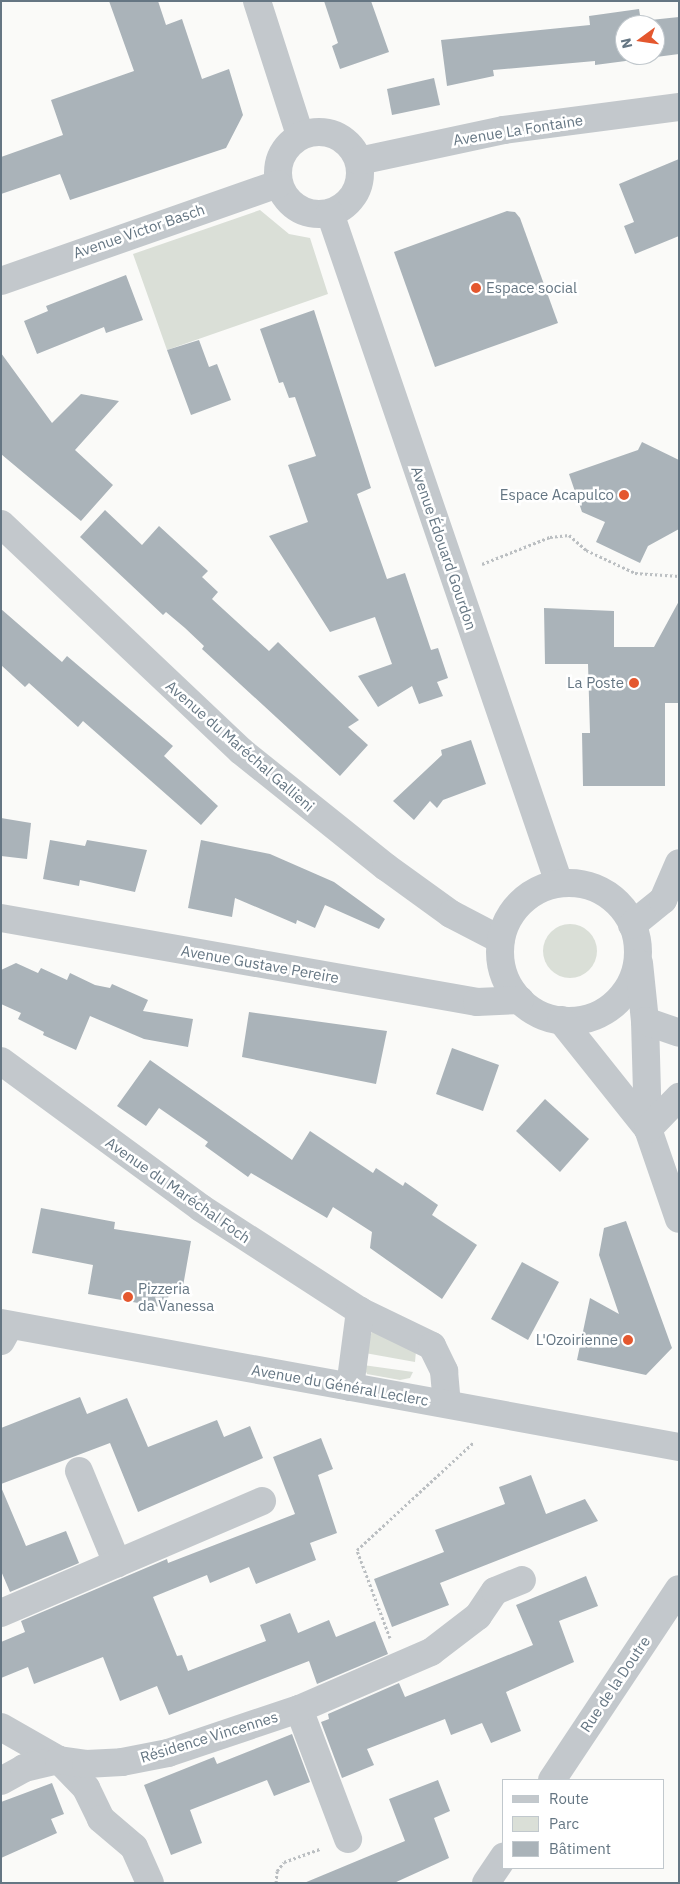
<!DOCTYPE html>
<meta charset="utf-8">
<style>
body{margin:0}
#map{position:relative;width:680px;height:1884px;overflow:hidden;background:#fafaf8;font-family:"IBM Plex Sans",sans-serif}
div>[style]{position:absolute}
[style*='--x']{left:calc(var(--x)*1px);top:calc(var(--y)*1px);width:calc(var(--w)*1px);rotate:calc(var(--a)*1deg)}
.green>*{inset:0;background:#dadfd7}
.round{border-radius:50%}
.building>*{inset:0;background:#aab3b9}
.path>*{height:3px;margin-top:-1.5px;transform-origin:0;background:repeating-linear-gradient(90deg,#bbbfc2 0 2.5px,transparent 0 5px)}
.minor>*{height:28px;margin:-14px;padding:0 14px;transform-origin:14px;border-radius:14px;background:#c3c8cc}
.minor>.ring{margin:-14px;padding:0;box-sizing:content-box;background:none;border:28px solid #c3c8cc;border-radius:50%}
.tertiary>*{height:28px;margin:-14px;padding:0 14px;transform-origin:14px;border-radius:14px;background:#c3c8cc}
.dots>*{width:14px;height:14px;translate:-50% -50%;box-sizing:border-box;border:2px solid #fff;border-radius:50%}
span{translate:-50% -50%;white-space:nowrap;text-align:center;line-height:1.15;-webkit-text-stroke:5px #fff;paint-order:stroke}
.street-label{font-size:15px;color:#657683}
.poi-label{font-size:15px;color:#657683}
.left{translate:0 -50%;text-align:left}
.right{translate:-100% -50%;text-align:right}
.frame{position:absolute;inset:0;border:2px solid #657683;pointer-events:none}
.legend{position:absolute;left:502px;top:1779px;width:162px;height:90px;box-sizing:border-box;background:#fff;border:1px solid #c1c8cd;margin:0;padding:6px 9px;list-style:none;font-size:15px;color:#657683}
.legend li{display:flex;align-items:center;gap:10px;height:25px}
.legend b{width:25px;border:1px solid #c1c8cd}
.north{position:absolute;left:615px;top:15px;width:50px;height:50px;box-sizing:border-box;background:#fff;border:1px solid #c1c8cd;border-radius:50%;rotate:256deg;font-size:14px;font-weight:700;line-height:20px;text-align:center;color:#657683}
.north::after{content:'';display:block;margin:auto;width:18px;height:22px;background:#e4572e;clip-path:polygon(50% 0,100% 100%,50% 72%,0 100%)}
</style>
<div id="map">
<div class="green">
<div style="clip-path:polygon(260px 210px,289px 234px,310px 238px,328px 294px,167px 350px,133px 254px)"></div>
<div class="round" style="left:543px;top:924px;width:54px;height:54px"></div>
<div style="clip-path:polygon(372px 1331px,416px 1351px,415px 1362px,365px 1353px)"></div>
<div style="clip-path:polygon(363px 1365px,413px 1372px,410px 1378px,400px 1380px,367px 1374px)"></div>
</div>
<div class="building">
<div style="clip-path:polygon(109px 1px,158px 1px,166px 25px,182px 19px,202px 79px,229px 69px,243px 115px,226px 148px,70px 200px,60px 174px,1px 194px,1px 157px,63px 135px,51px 100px,134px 71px)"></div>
<div style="clip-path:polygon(324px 1px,371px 1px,389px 52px,340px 69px,332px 46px,338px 43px)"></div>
<div style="clip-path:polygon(evenodd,639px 9px,641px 21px,679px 17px,679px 54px,595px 65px,595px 61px,493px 70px,494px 76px,447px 86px,441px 40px,590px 25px,589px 16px,639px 9px,625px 25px,655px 25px,655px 55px,625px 55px,625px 25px)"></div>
<div style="clip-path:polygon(434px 78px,440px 105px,392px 115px,387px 89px)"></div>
<div style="clip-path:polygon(679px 159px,679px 236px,635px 254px,624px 226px,634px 222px,619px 184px)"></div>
<div style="clip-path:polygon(507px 211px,515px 212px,520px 218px,558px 323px,435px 367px,394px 252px)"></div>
<div style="clip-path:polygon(126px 275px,143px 320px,106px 333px,104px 327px,37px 354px,24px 321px,48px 311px,46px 306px)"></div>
<div style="clip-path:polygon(314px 310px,371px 488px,357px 494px,387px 579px,405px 573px,431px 650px,438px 648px,448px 678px,437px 682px,443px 696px,419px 704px,412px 686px,378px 707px,358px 676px,392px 664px,375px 617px,330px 632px,269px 536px,308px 522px,288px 465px,316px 456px,295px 397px,289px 398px,283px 382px,279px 383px,260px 329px)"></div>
<div style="clip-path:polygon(199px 340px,209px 367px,217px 364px,231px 400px,191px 415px,167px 350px)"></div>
<div style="clip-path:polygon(1px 353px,52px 423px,81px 394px,119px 401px,75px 450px,113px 485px,81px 521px,1px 454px)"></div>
<div style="clip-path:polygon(642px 442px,679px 460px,679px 529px,648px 546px,640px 563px,596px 542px,605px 522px,582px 512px,569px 474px,638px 450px)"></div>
<div style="clip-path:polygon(105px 510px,142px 545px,159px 526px,208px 571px,202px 577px,218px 592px,212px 599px,269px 651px,278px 642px,359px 720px,348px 727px,368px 745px,340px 776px,202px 649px,204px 646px,185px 628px,166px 612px,163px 615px,80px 537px)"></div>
<div style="clip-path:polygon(679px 601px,679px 703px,665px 703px,665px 786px,583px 786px,582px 733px,590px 733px,588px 664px,545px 664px,544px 608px,614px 611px,614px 647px,654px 647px)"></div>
<div style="clip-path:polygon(1px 609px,62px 662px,67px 656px,173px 746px,164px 756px,218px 806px,201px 825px,83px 721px,78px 727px,29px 683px,25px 687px,1px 665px)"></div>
<div style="clip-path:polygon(471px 740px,486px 784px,443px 800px,437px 808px,430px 801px,414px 820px,393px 801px,442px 755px,441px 750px)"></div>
<div style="clip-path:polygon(1px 818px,31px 823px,27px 859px,1px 856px)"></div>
<div style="clip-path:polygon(50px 840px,85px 846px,87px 840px,147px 850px,135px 892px,80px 880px,79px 886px,43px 879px)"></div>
<div style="clip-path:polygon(201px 840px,270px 854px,334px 882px,385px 919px,379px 929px,325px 905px,315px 928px,297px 920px,296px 924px,235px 898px,232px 917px,188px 908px)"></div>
<div style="clip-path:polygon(16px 963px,38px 973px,41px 968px,67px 980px,70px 973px,95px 985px,110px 988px,112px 984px,148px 1000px,143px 1011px,193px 1019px,188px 1047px,144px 1039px,90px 1016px,76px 1050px,43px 1035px,44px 1032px,18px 1019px,21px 1013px,1px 1004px,1px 970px)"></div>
<div style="clip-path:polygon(249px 1012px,387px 1031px,376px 1084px,242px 1057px)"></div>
<div style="clip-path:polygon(452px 1048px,499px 1065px,483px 1111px,436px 1094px)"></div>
<div style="clip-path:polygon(150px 1060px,292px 1160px,310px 1131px,373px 1173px,376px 1168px,403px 1186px,405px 1182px,438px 1205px,432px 1215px,477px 1245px,442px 1299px,370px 1248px,372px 1232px,333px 1207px,327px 1218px,251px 1173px,248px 1177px,205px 1146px,208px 1142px,159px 1108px,146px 1126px,117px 1106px)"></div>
<div style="clip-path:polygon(545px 1099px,589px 1139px,560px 1172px,516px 1131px)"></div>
<div style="clip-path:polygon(41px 1208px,115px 1222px,114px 1229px,191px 1241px,182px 1292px,170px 1290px,166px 1308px,88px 1294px,93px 1265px,32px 1253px)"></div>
<div style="clip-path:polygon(626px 1221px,672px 1348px,646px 1375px,577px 1360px,590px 1298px,619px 1314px,599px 1255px,604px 1228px)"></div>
<div style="clip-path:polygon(522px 1262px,559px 1282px,528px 1340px,491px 1319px)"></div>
<div style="clip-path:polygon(80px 1397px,87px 1414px,127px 1398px,148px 1447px,217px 1420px,224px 1437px,250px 1426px,263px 1458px,138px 1512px,110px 1443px,1px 1484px,1px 1428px)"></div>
<div style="clip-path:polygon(321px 1438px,333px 1469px,318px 1475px,337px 1533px,310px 1543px,316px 1560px,256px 1584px,249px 1567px,210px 1583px,207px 1575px,153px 1597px,177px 1656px,182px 1655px,188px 1671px,266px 1641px,260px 1625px,290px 1613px,298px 1633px,329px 1620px,336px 1637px,375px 1621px,388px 1654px,317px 1684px,309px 1661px,169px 1715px,157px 1686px,120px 1701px,103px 1657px,34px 1684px,28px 1667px,1px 1678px,1px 1642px,25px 1632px,21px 1621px,167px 1559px,168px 1563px,295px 1514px,273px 1457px)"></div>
<div style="clip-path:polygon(531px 1475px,546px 1514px,585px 1499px,598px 1521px,440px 1583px,449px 1605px,392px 1627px,374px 1579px,444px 1552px,435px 1530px,505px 1504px,499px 1487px)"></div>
<div style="clip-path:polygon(1px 1487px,26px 1546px,66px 1531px,79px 1563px,10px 1592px,1px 1571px)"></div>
<div style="clip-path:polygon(586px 1576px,598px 1606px,559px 1621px,574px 1662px,506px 1692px,521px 1731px,491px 1743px,482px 1723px,451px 1735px,445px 1719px,367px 1749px,374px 1765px,342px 1778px,321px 1722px,329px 1719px,328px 1714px,399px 1683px,405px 1697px,533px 1645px,516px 1605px)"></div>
<div style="clip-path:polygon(292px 1734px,310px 1782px,274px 1796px,267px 1780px,190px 1810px,202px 1843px,171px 1855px,144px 1785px,214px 1757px,217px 1764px)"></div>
<div style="clip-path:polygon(438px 1780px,450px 1811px,434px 1818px,449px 1858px,394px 1883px,304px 1883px,405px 1841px,389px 1799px)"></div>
<div style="clip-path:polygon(52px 1783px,64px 1814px,51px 1819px,57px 1833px,1px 1858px,1px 1802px)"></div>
</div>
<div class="path">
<div style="--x:482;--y:564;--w:73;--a:-21.7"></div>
<div style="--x:550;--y:537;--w:19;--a:-6"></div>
<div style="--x:569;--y:535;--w:23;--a:41"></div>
<div style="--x:586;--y:550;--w:54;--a:25.1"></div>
<div style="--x:635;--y:573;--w:44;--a:3.9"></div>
<div style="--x:390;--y:1638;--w:94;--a:-110.6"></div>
<div style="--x:357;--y:1550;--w:159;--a:-42.7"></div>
<div style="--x:276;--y:1883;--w:12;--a:-85"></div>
<div style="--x:277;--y:1871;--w:11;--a:-52"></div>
<div style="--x:284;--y:1862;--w:38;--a:-20"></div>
</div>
<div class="minor">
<div style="--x:257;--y:1;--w:141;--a:72.2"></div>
<div class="ring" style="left:278px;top:132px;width:54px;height:54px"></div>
<div style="--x:359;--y:161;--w:148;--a:-12.1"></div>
<div style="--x:504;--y:130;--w:177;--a:-7.5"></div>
<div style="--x:330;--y:213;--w:708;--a:71.13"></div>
<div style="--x:1;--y:281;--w:293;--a:-19.3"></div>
<div style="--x:1;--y:524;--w:330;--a:43.4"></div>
<div style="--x:241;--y:751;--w:186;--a:38.7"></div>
<div style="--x:386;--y:867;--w:80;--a:35.9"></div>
<div style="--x:451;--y:914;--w:56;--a:27.5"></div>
<div class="ring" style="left:500px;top:883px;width:110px;height:110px"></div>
<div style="--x:1;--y:918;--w:483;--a:10"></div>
<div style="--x:477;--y:1002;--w:43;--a:-2.7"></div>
<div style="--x:632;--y:925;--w:40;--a:-39"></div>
<div style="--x:663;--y:900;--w:40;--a:-66.6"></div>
<div style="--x:639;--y:963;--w:58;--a:84.1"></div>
<div style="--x:645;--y:1021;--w:108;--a:88.4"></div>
<div style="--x:648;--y:1129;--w:95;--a:71"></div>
<div style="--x:561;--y:1020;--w:139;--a:51.4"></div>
<div style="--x:645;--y:1021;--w:36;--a:19"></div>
<div style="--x:1;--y:1061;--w:248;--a:36.3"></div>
<div style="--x:201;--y:1208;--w:189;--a:32.9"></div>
<div style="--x:360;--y:1311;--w:80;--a:25.9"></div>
<div style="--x:432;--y:1346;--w:28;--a:64"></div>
<div style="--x:444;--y:1371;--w:33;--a:85"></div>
<div style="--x:648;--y:1129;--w:45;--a:-45.9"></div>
<div style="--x:1;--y:1341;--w:18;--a:-61"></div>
<div style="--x:350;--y:1387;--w:77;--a:-82.5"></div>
<div style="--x:79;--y:1471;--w:100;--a:67.6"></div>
<div style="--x:1;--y:1613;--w:284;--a:-23.2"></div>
<div style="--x:299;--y:1709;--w:139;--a:69.3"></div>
<div style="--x:1;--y:1727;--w:67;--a:29.6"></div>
<div style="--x:59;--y:1760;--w:39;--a:46"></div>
<div style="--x:86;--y:1788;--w:34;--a:64"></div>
<div style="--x:101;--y:1819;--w:43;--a:40.3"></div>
<div style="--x:134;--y:1847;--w:39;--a:66"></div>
<div style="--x:552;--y:1780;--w:229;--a:-56.4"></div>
<div style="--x:1;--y:1781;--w:26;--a:-29"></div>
<div style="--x:24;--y:1768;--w:36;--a:-13"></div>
<div style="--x:59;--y:1760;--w:27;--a:8"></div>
<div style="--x:86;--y:1764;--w:36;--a:-3"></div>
<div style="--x:122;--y:1762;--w:47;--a:-11.1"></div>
<div style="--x:168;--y:1753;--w:138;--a:-18.6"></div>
<div style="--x:299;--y:1709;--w:144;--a:-23.4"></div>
<div style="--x:431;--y:1652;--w:59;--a:-37.5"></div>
<div style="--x:478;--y:1616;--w:30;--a:-56"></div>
<div style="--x:495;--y:1591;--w:29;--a:-22"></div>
<div style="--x:486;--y:1883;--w:32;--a:-56"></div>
</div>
<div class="tertiary">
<div style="--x:1;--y:1323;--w:689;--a:10.36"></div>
</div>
<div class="dots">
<div style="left:476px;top:288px;background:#e4572e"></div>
<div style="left:624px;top:495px;background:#e4572e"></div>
<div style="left:634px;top:683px;background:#e4572e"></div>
<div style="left:128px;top:1297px;background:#e4572e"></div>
<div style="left:628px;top:1340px;background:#e4572e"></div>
</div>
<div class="street-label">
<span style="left:518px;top:130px;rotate:-9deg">Avenue La Fontaine</span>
<span style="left:139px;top:231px;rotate:-19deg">Avenue Victor Basch</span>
<span style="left:444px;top:548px;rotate:71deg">Avenue Édouard Gourdon</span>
<span style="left:240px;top:746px;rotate:41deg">Avenue du Maréchal Gallieni</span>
<span style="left:260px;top:964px;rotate:10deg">Avenue Gustave Pereire</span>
<span style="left:178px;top:1190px;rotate:35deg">Avenue du Maréchal Foch</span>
<span style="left:340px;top:1385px;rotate:10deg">Avenue du Général Leclerc</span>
<span style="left:615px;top:1684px;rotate:-56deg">Rue de la Doutre</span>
<span style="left:209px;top:1737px;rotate:-17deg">Résidence Vincennes</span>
</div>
<div class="poi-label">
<span class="left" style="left:486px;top:288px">Espace social</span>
<span class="right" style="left:614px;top:495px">Espace Acapulco</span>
<span class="right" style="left:624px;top:683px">La Poste</span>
<span class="left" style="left:138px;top:1297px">Pizzeria<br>da Vanessa</span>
<span class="right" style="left:618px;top:1340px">L'Ozoirienne</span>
</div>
<div class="frame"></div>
<ul class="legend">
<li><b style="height:6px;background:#c3c8cc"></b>Route</li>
<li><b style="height:14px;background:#dadfd7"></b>Parc</li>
<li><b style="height:14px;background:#aab3b9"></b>Bâtiment</li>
</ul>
<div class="north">N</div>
</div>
